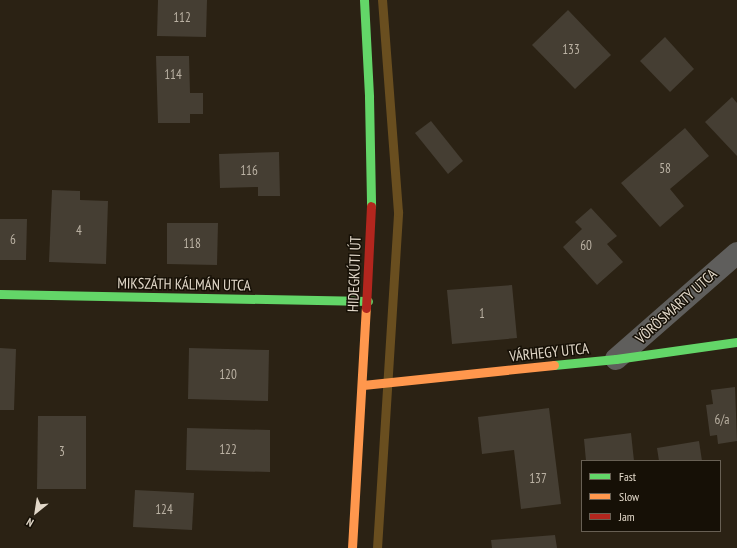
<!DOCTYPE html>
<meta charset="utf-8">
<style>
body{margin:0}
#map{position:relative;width:737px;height:548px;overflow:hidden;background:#2b2214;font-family:"PT Sans Narrow",sans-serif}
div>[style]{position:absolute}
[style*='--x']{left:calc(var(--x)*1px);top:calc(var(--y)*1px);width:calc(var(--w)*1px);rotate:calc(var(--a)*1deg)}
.stream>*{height:9px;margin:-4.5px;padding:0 4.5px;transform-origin:4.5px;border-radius:4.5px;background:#694e1f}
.building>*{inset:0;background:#453e33}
.street>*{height:22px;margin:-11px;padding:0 11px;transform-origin:11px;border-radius:11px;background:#5f5e5c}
.fast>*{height:9px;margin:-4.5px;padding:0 4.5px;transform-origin:4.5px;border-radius:4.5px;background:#63d668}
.slow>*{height:9px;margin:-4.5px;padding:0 4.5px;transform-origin:4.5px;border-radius:4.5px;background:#ff974d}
.jam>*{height:9px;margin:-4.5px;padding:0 4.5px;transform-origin:4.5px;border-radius:4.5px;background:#b3261e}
span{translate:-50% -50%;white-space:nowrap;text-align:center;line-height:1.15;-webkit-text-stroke:3px #161006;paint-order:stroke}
.number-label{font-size:13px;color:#bbb2a4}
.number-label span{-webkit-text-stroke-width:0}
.street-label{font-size:15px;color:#e2d8c9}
.legend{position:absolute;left:581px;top:460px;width:140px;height:72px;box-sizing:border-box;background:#161006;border:1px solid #686054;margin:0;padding:5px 7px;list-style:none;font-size:12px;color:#e2d8c9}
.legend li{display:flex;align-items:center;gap:8px;height:20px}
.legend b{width:20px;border:1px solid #686054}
.north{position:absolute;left:16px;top:492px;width:40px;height:40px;-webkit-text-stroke:3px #161006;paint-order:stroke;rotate:210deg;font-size:11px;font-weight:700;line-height:16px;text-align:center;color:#e2d8c9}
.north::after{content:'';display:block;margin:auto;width:14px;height:18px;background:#e2d8c9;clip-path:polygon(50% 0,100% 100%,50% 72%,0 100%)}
</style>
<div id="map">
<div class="stream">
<div style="--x:377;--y:548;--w:337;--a:-86.4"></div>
<div style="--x:398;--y:212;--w:213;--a:-94.3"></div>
</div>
<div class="building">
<div style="clip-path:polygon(158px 0,207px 0,206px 37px,157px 36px)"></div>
<div style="clip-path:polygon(568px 10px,611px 55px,575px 89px,532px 45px)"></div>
<div style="clip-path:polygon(665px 37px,694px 69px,670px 92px,640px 61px)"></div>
<div style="clip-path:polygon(156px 56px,189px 56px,190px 93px,203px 93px,203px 114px,190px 114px,190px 123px,158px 123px)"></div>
<div style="clip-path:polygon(732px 97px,737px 103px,737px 156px,705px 122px)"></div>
<div style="clip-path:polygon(431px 121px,463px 161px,448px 174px,415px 133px)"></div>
<div style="clip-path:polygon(685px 128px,709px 156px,670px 189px,684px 206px,660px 227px,621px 183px)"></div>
<div style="clip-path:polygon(279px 152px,280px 196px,258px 196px,258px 187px,220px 188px,219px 154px)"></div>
<div style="clip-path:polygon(52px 190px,80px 191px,80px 200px,108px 201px,106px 264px,49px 262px)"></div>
<div style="clip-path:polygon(591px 208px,617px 236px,607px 244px,623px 262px,597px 285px,563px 247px,582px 229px,575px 222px)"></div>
<div style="clip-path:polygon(0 219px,27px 219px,26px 260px,0 260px)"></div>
<div style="clip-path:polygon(167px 223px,218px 223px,217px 265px,167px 264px)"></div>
<div style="clip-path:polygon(512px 285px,517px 338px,452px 344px,447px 290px)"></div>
<div style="clip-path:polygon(0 348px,16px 349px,14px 410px,0 410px)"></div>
<div style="clip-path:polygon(189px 348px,269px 350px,268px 401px,188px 399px)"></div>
<div style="clip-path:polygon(735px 387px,737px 441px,718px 444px,717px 435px,710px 436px,706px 405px,713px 404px,711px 390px)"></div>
<div style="clip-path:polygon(549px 408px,561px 504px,521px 509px,514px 450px,482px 454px,478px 417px)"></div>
<div style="clip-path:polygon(38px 416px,86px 416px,86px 489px,37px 489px)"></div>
<div style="clip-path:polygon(187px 428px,270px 430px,270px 472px,186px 470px)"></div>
<div style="clip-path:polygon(631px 433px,634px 461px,586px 461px,584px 439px)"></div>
<div style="clip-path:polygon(699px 441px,702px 461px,659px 461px,657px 448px)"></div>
<div style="clip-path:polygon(135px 490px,194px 493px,192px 530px,133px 527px)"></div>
<div style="clip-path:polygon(555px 535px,557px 548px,492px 548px,491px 540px)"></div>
</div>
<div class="street">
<div style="--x:616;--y:359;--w:161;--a:-41.2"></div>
</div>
<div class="fast">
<div style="--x:364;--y:0;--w:97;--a:87"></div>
<div style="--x:369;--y:97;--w:109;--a:88.9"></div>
<div style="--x:0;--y:294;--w:368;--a:1.1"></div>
<div style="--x:554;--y:365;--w:62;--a:-5.5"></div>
<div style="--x:616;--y:359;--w:122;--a:-8"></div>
</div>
<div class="slow">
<div style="--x:363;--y:385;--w:192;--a:-6"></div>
<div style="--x:352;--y:548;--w:240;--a:-86.7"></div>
</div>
<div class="jam">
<div style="--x:366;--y:308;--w:102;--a:-87.2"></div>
</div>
<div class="number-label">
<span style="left:182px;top:18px">112</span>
<span style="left:571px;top:50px">133</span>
<span style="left:173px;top:75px">114</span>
<span style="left:665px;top:169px">58</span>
<span style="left:249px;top:171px">116</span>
<span style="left:79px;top:231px">4</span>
<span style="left:13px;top:240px">6</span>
<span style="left:192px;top:244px">118</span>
<span style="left:586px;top:246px">60</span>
<span style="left:482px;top:314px">1</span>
<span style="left:228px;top:375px">120</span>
<span style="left:722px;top:420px">6/a</span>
<span style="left:228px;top:450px">122</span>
<span style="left:62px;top:452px">3</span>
<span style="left:538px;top:479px">137</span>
<span style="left:164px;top:510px">124</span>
</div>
<div class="street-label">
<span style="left:354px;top:274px;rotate:-88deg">HIDEGKÚTI ÚT</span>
<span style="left:184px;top:284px;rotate:1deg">MIKSZÁTH KÁLMÁN UTCA</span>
<span style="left:676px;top:306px;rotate:-42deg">VÖRÖSMARTY UTCA</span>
<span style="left:549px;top:352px;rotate:-6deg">VÁRHEGY UTCA</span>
</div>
<ul class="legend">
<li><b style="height:5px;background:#63d668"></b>Fast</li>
<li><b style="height:5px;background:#ff974d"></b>Slow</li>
<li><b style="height:5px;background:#b3261e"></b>Jam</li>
</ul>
<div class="north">N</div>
</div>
